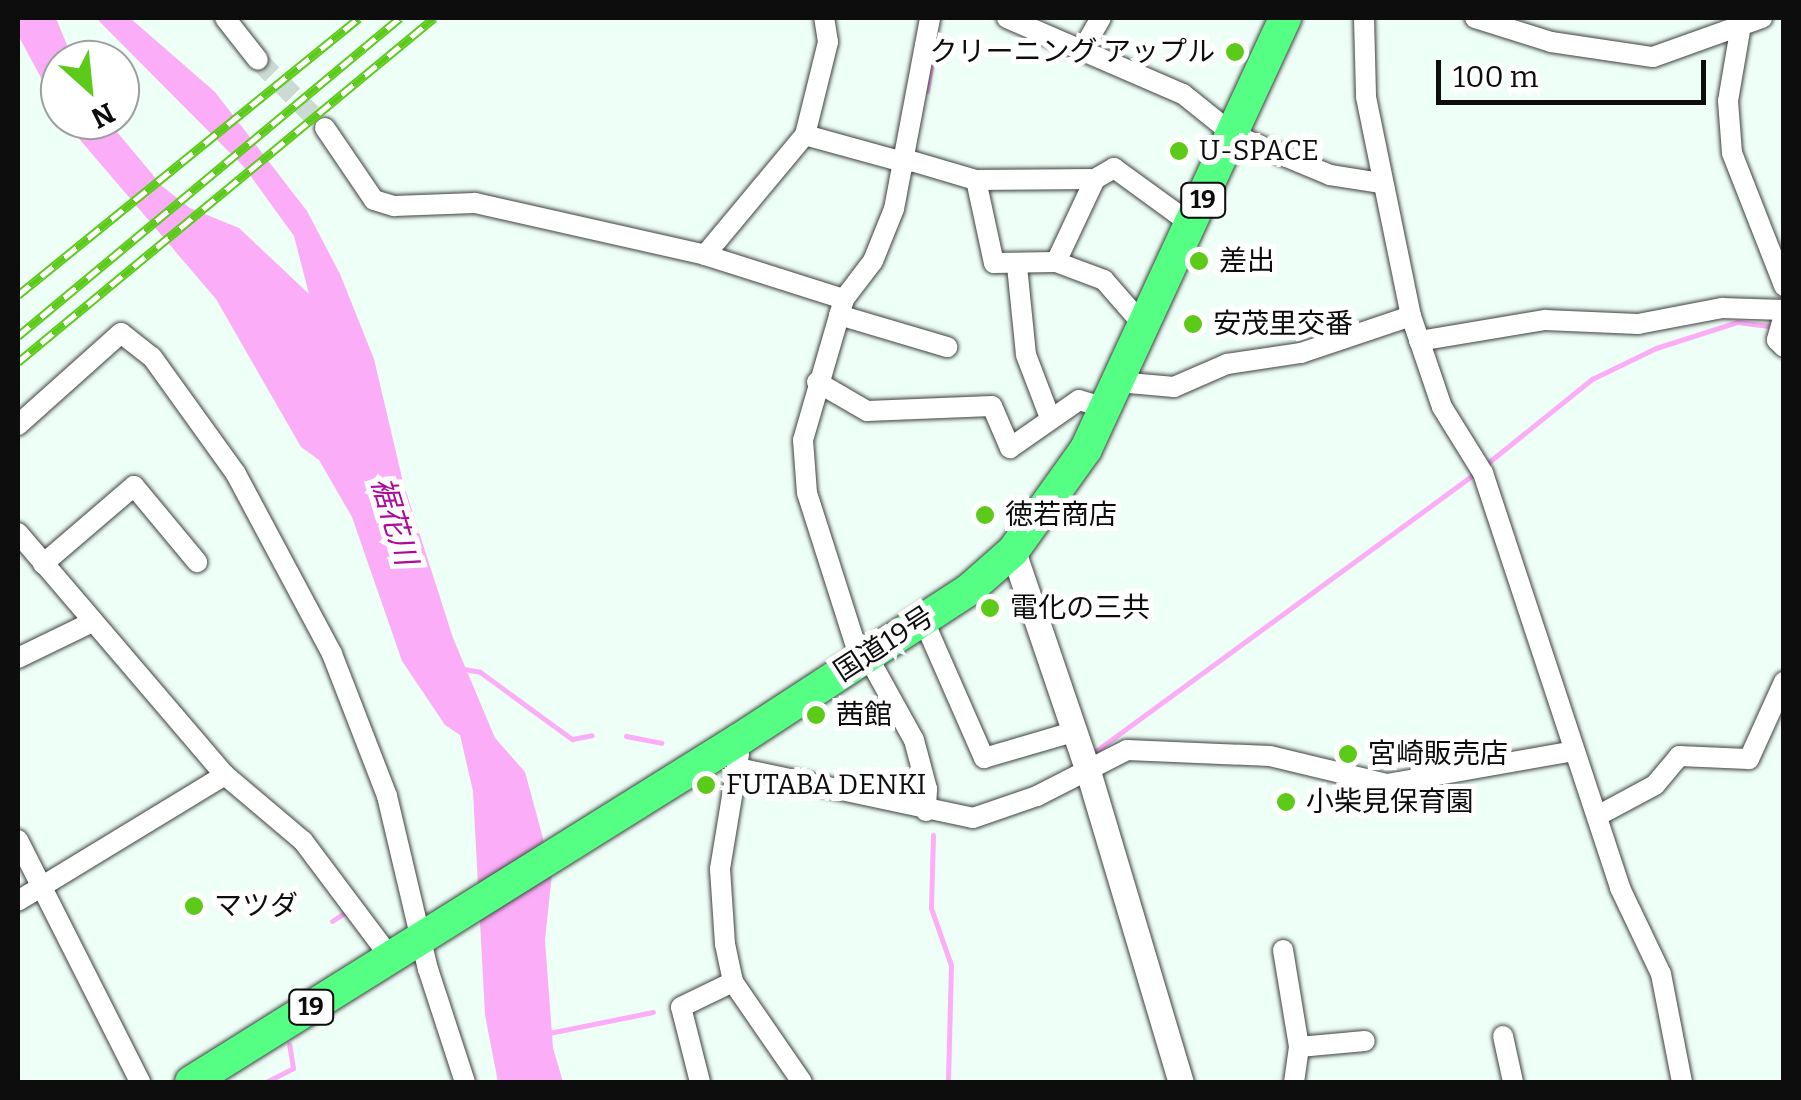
<!DOCTYPE html>
<meta charset="utf-8">
<style>
body{margin:0}
#map{position:relative;width:1801px;height:1100px;overflow:hidden;background:#edfff6;font-family:Bitter,"Noto Sans JP",serif}
div>[style]{position:absolute}
[style*='--x']{left:calc(var(--x)*1px);top:calc(var(--y)*1px);width:calc(var(--w)*1px);rotate:calc(var(--a)*1deg)}
.water>*{inset:0;background:#fcadf8}
.stream>*{height:5px;margin:-2.5px;padding:0 2.5px;transform-origin:2.5px;border-radius:2.5px;background:#fcadf8}
.minor-tunnel>*{height:20px;margin-top:-10px;transform-origin:0;background:repeating-linear-gradient(90deg,#cbdbd3 0 20px,transparent 0 30px)}
.roads{filter:drop-shadow(0 0 2px #404040) drop-shadow(0 0 2px #404040)}
.minor>*{height:20px;margin:-10px;padding:0 10px;transform-origin:10px;border-radius:10px;background:#fff}
.tertiary>*{height:25px;margin:-12.5px;padding:0 12.5px;transform-origin:12.5px;border-radius:12.5px;background:#fff}
.trunk>*{height:32px;margin:-16px;padding:0 16px;transform-origin:16px;border-radius:16px;background:#54ff83}
.rail>*{height:9px;margin-top:-4.5px;transform-origin:0;background:repeating-linear-gradient(90deg,#fff 0 15px,#5bca19 0 30px);box-sizing:border-box;border-block:2px solid #5bca19}
.dots>*{width:28px;height:28px;translate:-50% -50%;box-sizing:border-box;border:5px solid #fff;border-radius:50%}
span{translate:-50% -50%;white-space:nowrap;text-align:center;line-height:1.15;-webkit-text-stroke:10px #fff;paint-order:stroke}
.shield-label span{padding:2px 8px;background:#fff;border:2px solid;border-radius:8px;-webkit-text-stroke-width:0}
.shield-label{font-size:25px;color:#0d0d0d;font-weight:700}
.poi-label{font-size:28px;color:#0d0d0d}
.right{translate:-100% -50%;text-align:right}
.left{translate:0 -50%;text-align:left}
.street-label{font-size:28px;color:#0d0d0d}
.water-label{font-size:30px;color:#aa0b99;font-style:italic}
.frame{position:absolute;inset:0;border:20px solid #0d0d0d;pointer-events:none}
.north{position:absolute;left:40px;top:40px;width:100px;height:100px;box-sizing:border-box;background:#fff;border:2px solid #9e9e9e;border-radius:50%;rotate:153deg;font-size:28px;font-weight:700;line-height:40px;text-align:center;color:#0d0d0d}
.north::after{content:'';display:block;margin:auto;width:35px;height:45px;background:#5bca19;clip-path:polygon(50% 0,100% 100%,50% 72%,0 100%)}
.scale{position:absolute;left:1436px;top:60px;width:270px;height:45px;box-sizing:border-box;border:5px solid #0d0d0d;border-top:0;padding-left:12px;font-size:30px;line-height:35px;white-space:nowrap;color:#0d0d0d;-webkit-text-stroke:8px #fff;paint-order:stroke}
</style>
<div id="map">
<div class="water">
<div style="clip-path:polygon(18px 18px,56px 18px,73px 60px,60px 60px,60px 113px,18px 35px)"></div>
<div style="clip-path:polygon(96px 18px,130px 18px,215px 92px,307px 211px,340px 274px,374px 359px,403px 482px,453px 638px,495px 738px,525px 772px,540px 827px,552px 874px,545px 940px,553px 1048px,563px 1082px,498px 1082px,485px 1015px,473px 791px,460px 735px,445px 725px,402px 661px,352px 517px,319px 460px,301px 447px,216px 299px,63px 120px,107px 120px,163px 187px,190px 208px,239px 228px,309px 294px,294px 236px,244px 167px)"></div>
</div>
<div class="stream">
<div style="--x:927;--y:91;--w:57;--a:-80.9"></div>
<div style="--x:1484;--y:466;--w:139;--a:-38.9"></div>
<div style="--x:1592;--y:379;--w:71;--a:-25.8"></div>
<div style="--x:1656;--y:348;--w:85;--a:-17.8"></div>
<div style="--x:1737;--y:322;--w:39;--a:7"></div>
<div style="--x:458;--y:668;--w:22;--a:10"></div>
<div style="--x:480;--y:672;--w:114;--a:36.1"></div>
<div style="--x:572;--y:739;--w:20;--a:-11"></div>
<div style="--x:626;--y:736;--w:36;--a:11"></div>
<div style="--x:1089;--y:756;--w:479;--a:-36.2"></div>
<div style="--x:933;--y:835;--w:73;--a:91.6"></div>
<div style="--x:931;--y:908;--w:60;--a:70.7"></div>
<div style="--x:951;--y:965;--w:117;--a:91.5"></div>
<div style="--x:332;--y:921;--w:17;--a:-33"></div>
<div style="--x:549;--y:1033;--w:106;--a:-11.4"></div>
<div style="--x:266;--y:1082;--w:30;--a:-27"></div>
<div style="--x:293;--y:1068;--w:24;--a:-99"></div>
</div>
<div class="minor-tunnel">
<div style="--x:258;--y:60;--w:95;--a:45.4"></div>
</div>
<div class="roads">
<div class="minor">
<div style="--x:225;--y:18;--w:53;--a:51.8"></div>
<div style="--x:1007;--y:18;--w:192;--a:23.4"></div>
<div style="--x:1183;--y:94;--w:65;--a:38.8"></div>
<div style="--x:1234;--y:135;--w:104;--a:22.6"></div>
<div style="--x:1330;--y:175;--w:52;--a:8.9"></div>
<div style="--x:1364;--y:18;--w:79;--a:88.5"></div>
<div style="--x:1366;--y:97;--w:224;--a:78.4"></div>
<div style="--x:1411;--y:316;--w:96;--a:71.2"></div>
<div style="--x:1442;--y:407;--w:78;--a:58.2"></div>
<div style="--x:1483;--y:473;--w:437;--a:71.7"></div>
<div style="--x:1620;--y:888;--w:95;--a:64.5"></div>
<div style="--x:1661;--y:974;--w:110;--a:79"></div>
<div style="--x:1475;--y:18;--w:80;--a:17.5"></div>
<div style="--x:1551;--y:42;--w:103;--a:8.4"></div>
<div style="--x:1653;--y:57;--w:116;--a:-19.7"></div>
<div style="--x:1742;--y:19;--w:83;--a:99.7"></div>
<div style="--x:1728;--y:101;--w:52;--a:85.6"></div>
<div style="--x:1732;--y:153;--w:143;--a:68.6"></div>
<div style="--x:1083;--y:49;--w:36;--a:-60"></div>
<div style="--x:325;--y:128;--w:87;--a:55.8"></div>
<div style="--x:374;--y:200;--w:21;--a:17"></div>
<div style="--x:394;--y:206;--w:81;--a:-2.1"></div>
<div style="--x:475;--y:203;--w:236;--a:12.7"></div>
<div style="--x:705;--y:255;--w:146;--a:17.6"></div>
<div style="--x:805;--y:135;--w:106;--a:15.4"></div>
<div style="--x:908;--y:160;--w:71;--a:16.4"></div>
<div style="--x:976;--y:180;--w:119;--a:-0.5"></div>
<div style="--x:976;--y:180;--w:85;--a:77.8"></div>
<div style="--x:994;--y:263;--w:62;--a:-0.9"></div>
<div style="--x:1056;--y:262;--w:51;--a:20.6"></div>
<div style="--x:1104;--y:280;--w:62;--a:48.9"></div>
<div style="--x:705;--y:255;--w:156;--a:-50.2"></div>
<div style="--x:805;--y:135;--w:96;--a:-76.1"></div>
<div style="--x:828;--y:42;--w:24;--a:-99"></div>
<div style="--x:1056;--y:262;--w:92;--a:-64.8"></div>
<div style="--x:1095;--y:179;--w:22;--a:-30"></div>
<div style="--x:1114;--y:168;--w:95;--a:36"></div>
<div style="--x:1017;--y:266;--w:89;--a:84.2"></div>
<div style="--x:1026;--y:355;--w:67;--a:69.1"></div>
<div style="--x:839;--y:315;--w:113;--a:16.5"></div>
<div style="--x:1784;--y:315;--w:26;--a:106"></div>
<div style="--x:1777;--y:340;--w:10;--a:45"></div>
<div style="--x:1419;--y:341;--w:128;--a:-9.5"></div>
<div style="--x:1545;--y:320;--w:93;--a:2.5"></div>
<div style="--x:1638;--y:324;--w:86;--a:-10.8"></div>
<div style="--x:1722;--y:308;--w:62;--a:1.8"></div>
<div style="--x:817;--y:382;--w:58;--a:30.1"></div>
<div style="--x:867;--y:411;--w:125;--a:-2.3"></div>
<div style="--x:992;--y:406;--w:46;--a:66.8"></div>
<div style="--x:1010;--y:448;--w:84;--a:-34.8"></div>
<div style="--x:1079;--y:400;--w:28;--a:17"></div>
<div style="--x:1118;--y:382;--w:56;--a:5.1"></div>
<div style="--x:1174;--y:387;--w:58;--a:-23.5"></div>
<div style="--x:1227;--y:364;--w:75;--a:-8.5"></div>
<div style="--x:1301;--y:353;--w:116;--a:-18.6"></div>
<div style="--x:18;--y:425;--w:138;--a:-41.8"></div>
<div style="--x:121;--y:333;--w:39;--a:38"></div>
<div style="--x:152;--y:357;--w:144;--a:54.3"></div>
<div style="--x:236;--y:474;--w:204;--a:61.9"></div>
<div style="--x:332;--y:654;--w:152;--a:68.8"></div>
<div style="--x:387;--y:796;--w:178;--a:76.7"></div>
<div style="--x:428;--y:969;--w:119;--a:71.9"></div>
<div style="--x:18;--y:533;--w:318;--a:49.5"></div>
<div style="--x:225;--y:775;--w:242;--a:148.7"></div>
<div style="--x:43;--y:564;--w:120;--a:-40.6"></div>
<div style="--x:134;--y:486;--w:99;--a:50.3"></div>
<div style="--x:923;--y:619;--w:152;--a:66.3"></div>
<div style="--x:984;--y:758;--w:93;--a:-16.3"></div>
<div style="--x:867;--y:655;--w:97;--a:61.1"></div>
<div style="--x:914;--y:740;--w:51;--a:75.1"></div>
<div style="--x:927;--y:789;--w:22;--a:93"></div>
<div style="--x:18;--y:658;--w:82;--a:-25.9"></div>
<div style="--x:860;--y:659;--w:174;--a:-107.7"></div>
<div style="--x:807;--y:493;--w:53;--a:-94.3"></div>
<div style="--x:803;--y:440;--w:147;--a:-73.8"></div>
<div style="--x:844;--y:299;--w:48;--a:-52.7"></div>
<div style="--x:873;--y:261;--w:56;--a:-68"></div>
<div style="--x:894;--y:209;--w:194;--a:-79.3"></div>
<div style="--x:739;--y:754;--w:117;--a:99.4"></div>
<div style="--x:720;--y:869;--w:75;--a:86.2"></div>
<div style="--x:725;--y:944;--w:39;--a:78"></div>
<div style="--x:733;--y:982;--w:121;--a:55.4"></div>
<div style="--x:738;--y:768;--w:240;--a:12"></div>
<div style="--x:973;--y:818;--w:68;--a:-19"></div>
<div style="--x:1037;--y:796;--w:101;--a:-27.1"></div>
<div style="--x:1127;--y:750;--w:143;--a:2.4"></div>
<div style="--x:1270;--y:756;--w:120;--a:13.5"></div>
<div style="--x:1387;--y:784;--w:190;--a:-10"></div>
<div style="--x:225;--y:775;--w:102;--a:40.2"></div>
<div style="--x:303;--y:841;--w:145;--a:53.1"></div>
<div style="--x:1601;--y:814;--w:61;--a:-28.2"></div>
<div style="--x:1655;--y:785;--w:38;--a:-50"></div>
<div style="--x:1679;--y:756;--w:70;--a:2.5"></div>
<div style="--x:1749;--y:759;--w:85;--a:-65.6"></div>
<div style="--x:18;--y:840;--w:271;--a:63.2"></div>
<div style="--x:1283;--y:950;--w:98;--a:80.6"></div>
<div style="--x:1299;--y:1047;--w:35;--a:98"></div>
<div style="--x:1503;--y:1036;--w:47;--a:77.7"></div>
<div style="--x:1299;--y:1047;--w:66;--a:-5.2"></div>
<div style="--x:700;--y:1082;--w:77;--a:-104.2"></div>
<div style="--x:681;--y:1007;--w:58;--a:-25.7"></div>
</div>
<div class="tertiary">
<div style="--x:1013;--y:551;--w:232;--a:71.2"></div>
<div style="--x:1088;--y:771;--w:325;--a:73.4"></div>
</div>
<div class="trunk">
<div style="--x:191;--y:1082;--w:647;--a:-32"></div>
<div style="--x:740;--y:739;--w:275;--a:-33.1"></div>
<div style="--x:970;--y:589;--w:57;--a:-41.5"></div>
<div style="--x:1013;--y:551;--w:125;--a:-54.4"></div>
<div style="--x:1086;--y:449;--w:475;--a:-65.2"></div>
</div>
</div>
<div class="rail">
<div style="--x:18;--y:295;--w:439;--a:-39.1"></div>
<div style="--x:18;--y:336;--w:497;--a:-39.8"></div>
<div style="--x:18;--y:362;--w:540;--a:-39.59"></div>
</div>
<div class="dots">
<div style="left:1235px;top:52px;background:#5bca19"></div>
<div style="left:1179px;top:151px;background:#5bca19"></div>
<div style="left:1199px;top:261px;background:#5bca19"></div>
<div style="left:1193px;top:324px;background:#5bca19"></div>
<div style="left:985px;top:515px;background:#5bca19"></div>
<div style="left:990px;top:608px;background:#5bca19"></div>
<div style="left:816px;top:715px;background:#5bca19"></div>
<div style="left:1348px;top:754px;background:#5bca19"></div>
<div style="left:706px;top:785px;background:#5bca19"></div>
<div style="left:1286px;top:802px;background:#5bca19"></div>
<div style="left:194px;top:906px;background:#5bca19"></div>
</div>
<div class="shield-label">
<span style="left:1203px;top:200px">19</span>
<span style="left:311px;top:1007px">19</span>
</div>
<div class="poi-label">
<span class="right" style="left:1215px;top:52px">クリーニング アップル</span>
<span class="left" style="left:1199px;top:151px">U-SPACE</span>
<span class="left" style="left:1219px;top:261px">差出</span>
<span class="left" style="left:1213px;top:324px">安茂里交番</span>
<span class="left" style="left:1005px;top:515px">徳若商店</span>
<span class="left" style="left:1010px;top:608px">電化の三共</span>
<span class="left" style="left:836px;top:715px">茜館</span>
<span class="left" style="left:1368px;top:754px">宮崎販売店</span>
<span class="left" style="left:726px;top:785px">FUTABA DENKI</span>
<span class="left" style="left:1306px;top:802px">小柴見保育園</span>
<span class="left" style="left:214px;top:906px">マツダ</span>
</div>
<div class="street-label">
<span style="left:884px;top:644px;rotate:-33deg">国道19号</span>
</div>
<div class="water-label">
<span style="left:394px;top:521px;rotate:73deg">裾花川</span>
</div>
<div class="frame"></div>
<div class="north">N</div>
<div class="scale">100 m</div>
</div>
